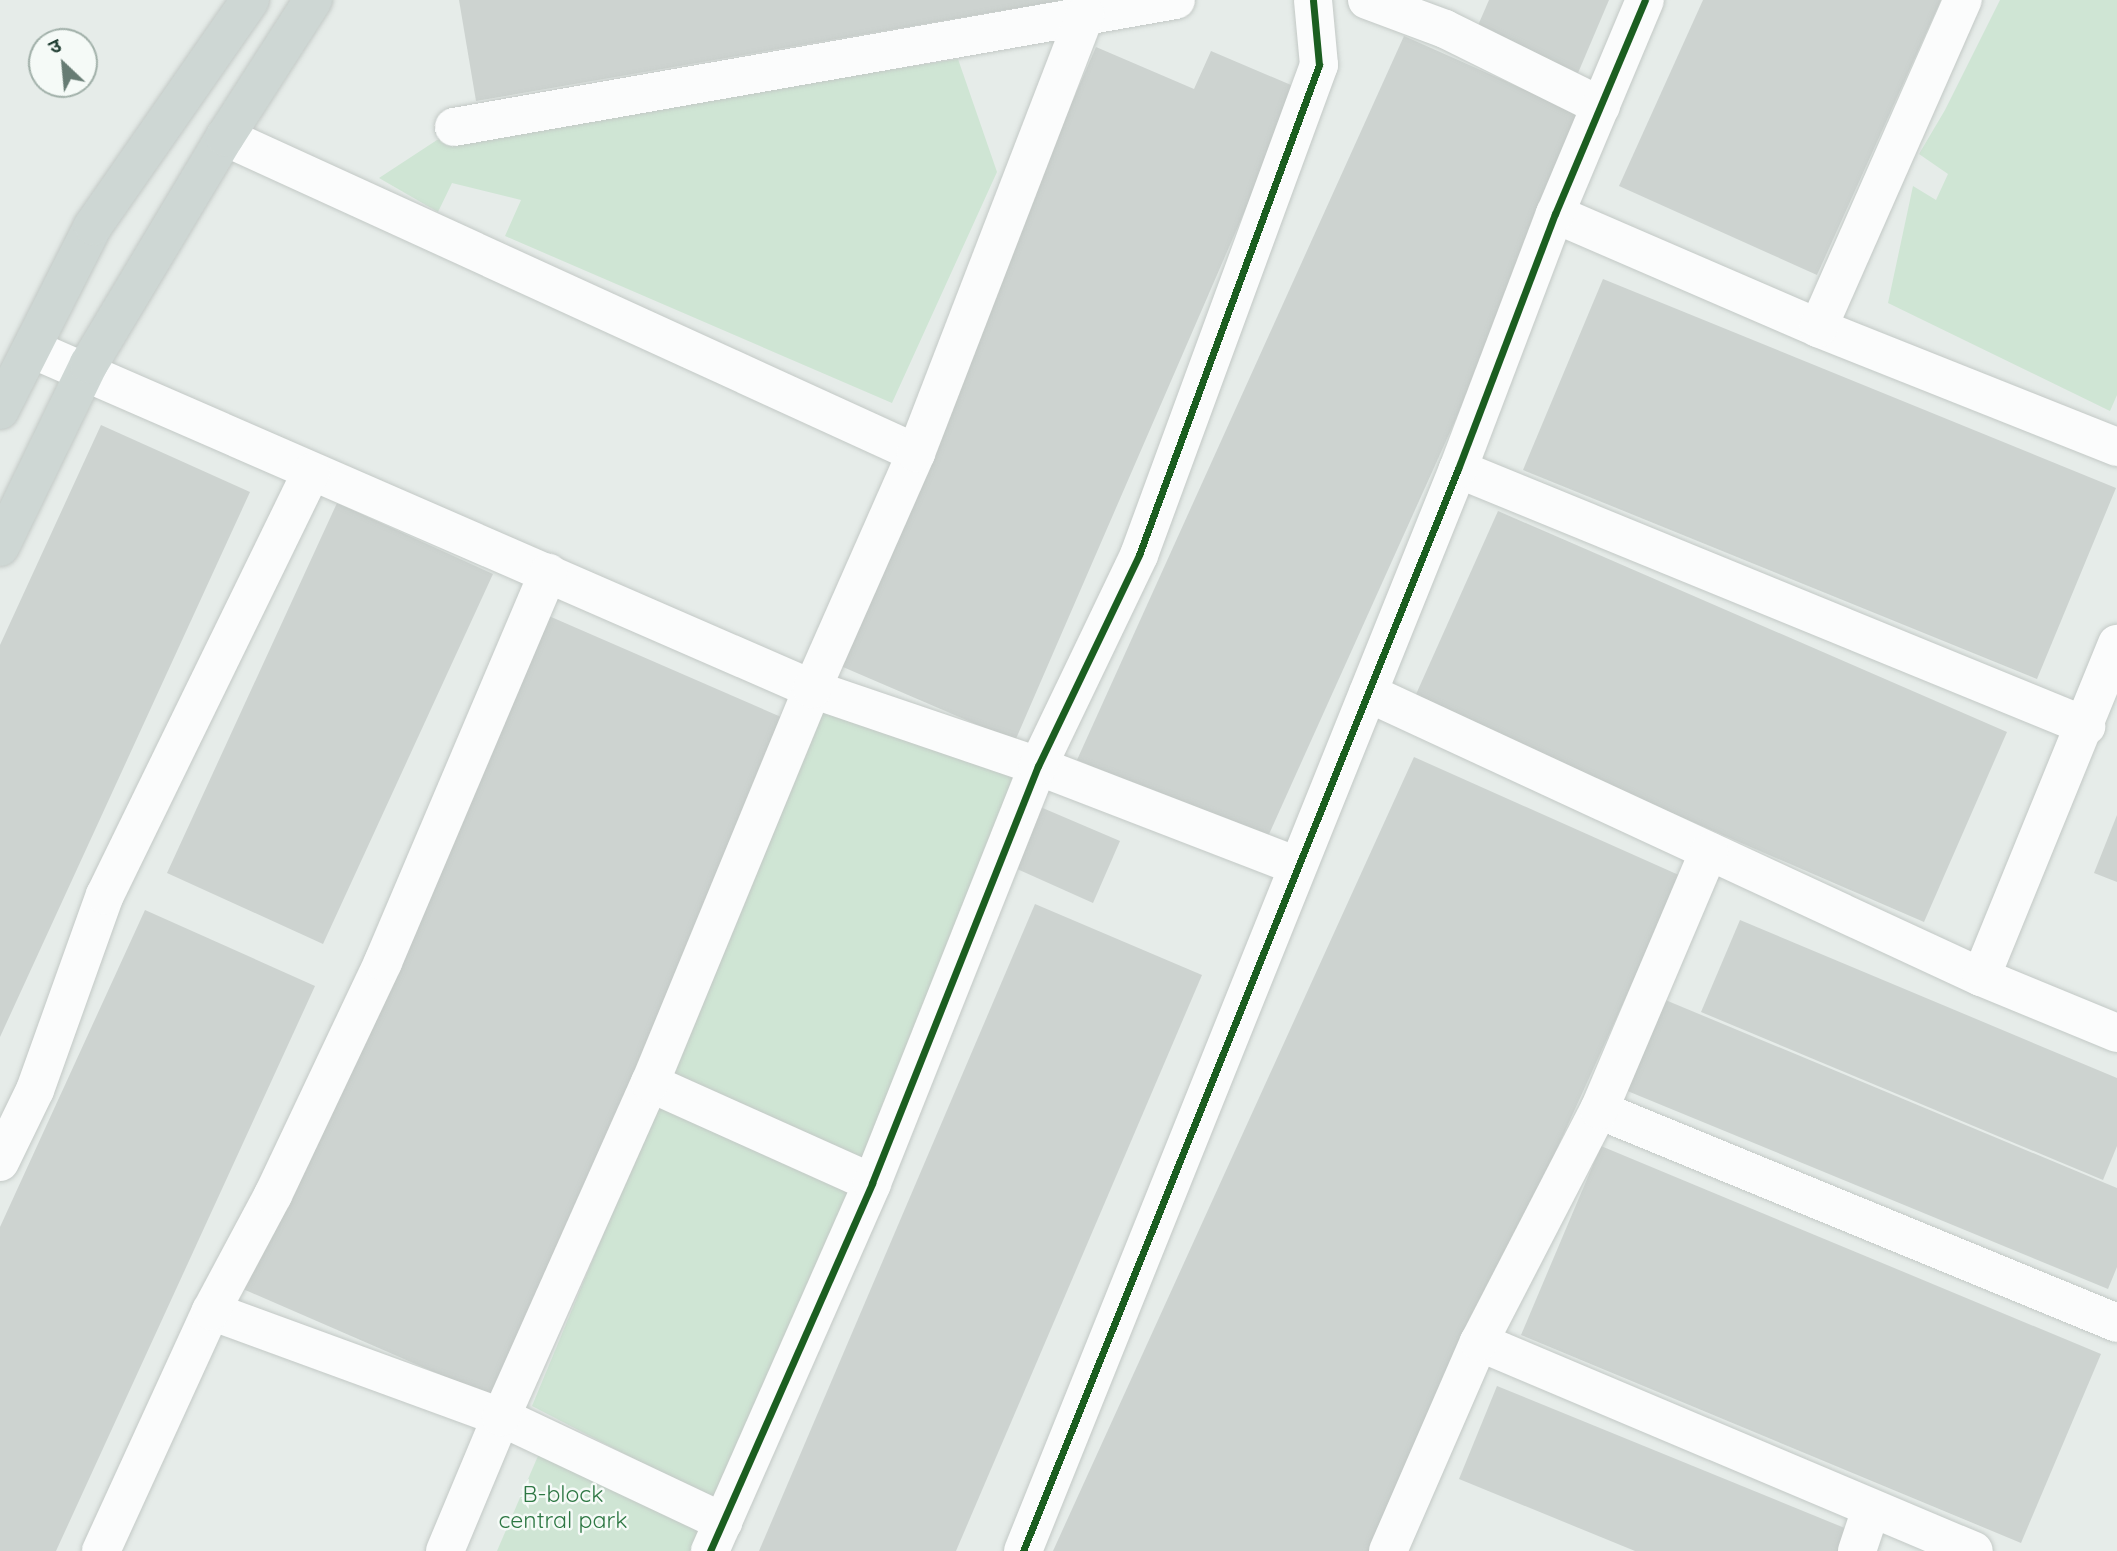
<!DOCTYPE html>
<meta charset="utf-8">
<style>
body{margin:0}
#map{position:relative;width:2117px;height:1551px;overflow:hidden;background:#e6ece9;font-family:Quicksand,"Noto Sans Devanagari",sans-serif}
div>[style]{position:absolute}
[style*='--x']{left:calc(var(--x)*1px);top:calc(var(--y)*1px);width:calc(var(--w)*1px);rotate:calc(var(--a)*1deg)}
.green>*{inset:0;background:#cfe5d4}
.building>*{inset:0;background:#cdd3d0}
.roads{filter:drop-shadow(0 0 2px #c3c9c6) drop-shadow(0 0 2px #c3c9c6)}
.minor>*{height:38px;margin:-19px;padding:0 19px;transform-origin:19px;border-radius:19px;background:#fbfcfc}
.major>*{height:38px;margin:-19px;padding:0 19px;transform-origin:19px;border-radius:19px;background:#ced7d4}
.cycleway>*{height:7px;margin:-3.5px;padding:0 3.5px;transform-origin:3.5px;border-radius:3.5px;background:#1b5e20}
span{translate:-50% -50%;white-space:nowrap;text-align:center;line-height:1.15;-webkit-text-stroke:5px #f5faf7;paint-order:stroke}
.park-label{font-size:23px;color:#2d7743}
.north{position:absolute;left:28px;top:28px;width:70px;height:70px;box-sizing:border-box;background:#f5faf7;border:2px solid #a1b0a9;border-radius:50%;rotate:334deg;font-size:19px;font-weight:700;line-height:28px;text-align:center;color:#234035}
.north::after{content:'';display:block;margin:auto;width:24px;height:32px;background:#677c74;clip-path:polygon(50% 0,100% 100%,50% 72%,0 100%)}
</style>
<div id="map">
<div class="green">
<div style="clip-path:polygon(2000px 0,2117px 0,2117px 395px,2110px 411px,1888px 303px,1913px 186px,1936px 200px,1948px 174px,1919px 154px,1945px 110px)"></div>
<div style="clip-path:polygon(958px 59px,997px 172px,892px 403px,505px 236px,521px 200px,452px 183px,438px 212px,379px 178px,437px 140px)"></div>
<div style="clip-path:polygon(814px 697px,1028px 770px,865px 1167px,663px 1079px)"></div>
<div style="clip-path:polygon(659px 1100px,853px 1191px,719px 1503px,532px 1406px)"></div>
<div style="clip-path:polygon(541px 1449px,705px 1528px,695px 1551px,497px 1551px)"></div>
</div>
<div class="building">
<div style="clip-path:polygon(459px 0,1058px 0,1058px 1px,476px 101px)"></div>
<div style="clip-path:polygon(1489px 0,1609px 0,1578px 73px,1476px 30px)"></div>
<div style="clip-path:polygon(1703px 0,1941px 0,1817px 275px,1619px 186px)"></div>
<div style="clip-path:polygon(1404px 36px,1591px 119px,1265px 843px,1077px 760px)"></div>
<div style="clip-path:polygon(1096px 47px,1194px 89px,1211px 51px,1298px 88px,1015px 741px,829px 661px)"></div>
<div style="clip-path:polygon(1603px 279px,2116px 488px,2037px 679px,1523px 470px)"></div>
<div style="clip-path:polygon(101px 425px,250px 492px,0 1037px,0 645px)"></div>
<div style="clip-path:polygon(337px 503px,493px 574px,323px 944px,167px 873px)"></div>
<div style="clip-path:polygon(1498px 511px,2007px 732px,1924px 922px,1413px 701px)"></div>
<div style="clip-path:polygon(542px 613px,795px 723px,496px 1399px,243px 1289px)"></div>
<div style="clip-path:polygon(1414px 757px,1681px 876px,1374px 1551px,1053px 1551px)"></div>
<div style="clip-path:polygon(1031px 803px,1120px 841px,1093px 903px,1004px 863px)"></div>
<div style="clip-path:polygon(2117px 815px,2117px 882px,2094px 873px)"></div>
<div style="clip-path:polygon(1035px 904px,1202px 975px,1024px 1392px,956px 1551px,759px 1551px)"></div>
<div style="clip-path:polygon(145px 910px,315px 986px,56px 1551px,0 1551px,0 1227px)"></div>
<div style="clip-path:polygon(1740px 920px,2117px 1078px,2117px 1146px,2103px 1180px,1701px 1012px)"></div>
<div style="clip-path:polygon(1663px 999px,2117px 1188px,2117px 1267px,2108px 1289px,1625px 1090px)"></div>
<div style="clip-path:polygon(1601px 1146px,2101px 1354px,2021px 1543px,1521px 1335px)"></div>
<div style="clip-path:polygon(1497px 1386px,1852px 1531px,1844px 1551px,1635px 1551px,1459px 1479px)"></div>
</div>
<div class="roads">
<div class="minor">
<div style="--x:1367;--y:0;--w:83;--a:20.4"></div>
<div style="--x:1445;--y:29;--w:174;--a:26.3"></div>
<div style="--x:454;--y:127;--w:733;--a:-9.98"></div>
<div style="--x:225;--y:137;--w:760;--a:24.58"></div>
<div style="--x:1555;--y:214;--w:287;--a:23.4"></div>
<div style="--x:1818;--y:328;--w:322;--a:21.7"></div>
<div style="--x:1818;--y:328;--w:359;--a:-66.2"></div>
<div style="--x:32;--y:349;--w:851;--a:23.55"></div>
<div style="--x:812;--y:689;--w:239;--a:18.8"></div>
<div style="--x:1038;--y:766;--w:278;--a:21.1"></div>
<div style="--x:1458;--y:469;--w:679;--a:22.26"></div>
<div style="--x:1368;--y:693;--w:676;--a:24.86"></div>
<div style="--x:1981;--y:977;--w:147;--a:22.4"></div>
<div style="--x:1981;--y:977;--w:360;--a:-67.8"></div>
<div style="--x:650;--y:1083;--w:243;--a:24.2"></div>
<div style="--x:1599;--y:1110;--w:560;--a:22.35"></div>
<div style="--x:0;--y:1162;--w:80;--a:-64.1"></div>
<div style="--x:35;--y:1090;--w:207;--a:-70.3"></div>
<div style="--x:105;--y:895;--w:470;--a:-64"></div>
<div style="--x:211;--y:1311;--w:309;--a:20.1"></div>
<div style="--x:501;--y:1417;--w:246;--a:25.3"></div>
<div style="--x:1479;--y:1342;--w:537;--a:22.89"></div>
<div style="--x:101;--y:1551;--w:264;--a:-65.4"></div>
<div style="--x:211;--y:1311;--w:132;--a:-61.9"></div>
<div style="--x:273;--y:1195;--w:258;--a:-64.7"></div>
<div style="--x:383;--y:962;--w:423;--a:-67"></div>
<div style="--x:445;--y:1551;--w:145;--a:-67.3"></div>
<div style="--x:501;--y:1417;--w:366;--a:-66"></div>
<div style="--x:650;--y:1083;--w:426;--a:-67.6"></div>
<div style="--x:812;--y:689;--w:258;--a:-66.2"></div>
<div style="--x:916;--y:453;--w:470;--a:-68.9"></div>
<div style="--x:710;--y:1551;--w:402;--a:-66.2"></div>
<div style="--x:872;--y:1183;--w:449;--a:-68.3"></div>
<div style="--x:1038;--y:766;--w:234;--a:-64.4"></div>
<div style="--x:1139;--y:555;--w:522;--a:-69.83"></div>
<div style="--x:1319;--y:65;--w:65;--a:-95.3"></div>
<div style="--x:1023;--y:1551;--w:1166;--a:-68.1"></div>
<div style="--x:1458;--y:469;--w:273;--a:-69.2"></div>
<div style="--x:1555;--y:214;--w:232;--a:-67.2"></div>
<div style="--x:1388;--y:1551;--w:228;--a:-66.5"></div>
<div style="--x:1479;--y:1342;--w:261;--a:-62.7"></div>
<div style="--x:1599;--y:1110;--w:281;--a:-67"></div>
<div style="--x:1857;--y:1551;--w:44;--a:-71.6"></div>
</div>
<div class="major">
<div style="--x:0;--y:410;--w:206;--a:-63.2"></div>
<div style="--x:93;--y:226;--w:275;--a:-55.2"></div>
<div style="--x:0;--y:547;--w:203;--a:-64.1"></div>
<div style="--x:89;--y:364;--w:265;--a:-59.1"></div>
<div style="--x:225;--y:137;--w:163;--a:-57.3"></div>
</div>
</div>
<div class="cycleway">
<div style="--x:710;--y:1551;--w:402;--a:-66.2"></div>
<div style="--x:872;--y:1183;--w:449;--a:-68.3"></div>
<div style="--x:1038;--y:766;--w:234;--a:-64.4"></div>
<div style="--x:1139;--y:555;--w:522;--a:-69.83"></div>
<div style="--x:1319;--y:65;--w:65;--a:-95.3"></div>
<div style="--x:1023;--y:1551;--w:1166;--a:-68.1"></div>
<div style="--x:1458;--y:469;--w:273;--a:-69.2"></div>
<div style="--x:1555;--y:214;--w:232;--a:-67.2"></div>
</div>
<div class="park-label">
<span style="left:563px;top:1507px">B-block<br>central park</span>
</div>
<div class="north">उ</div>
</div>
